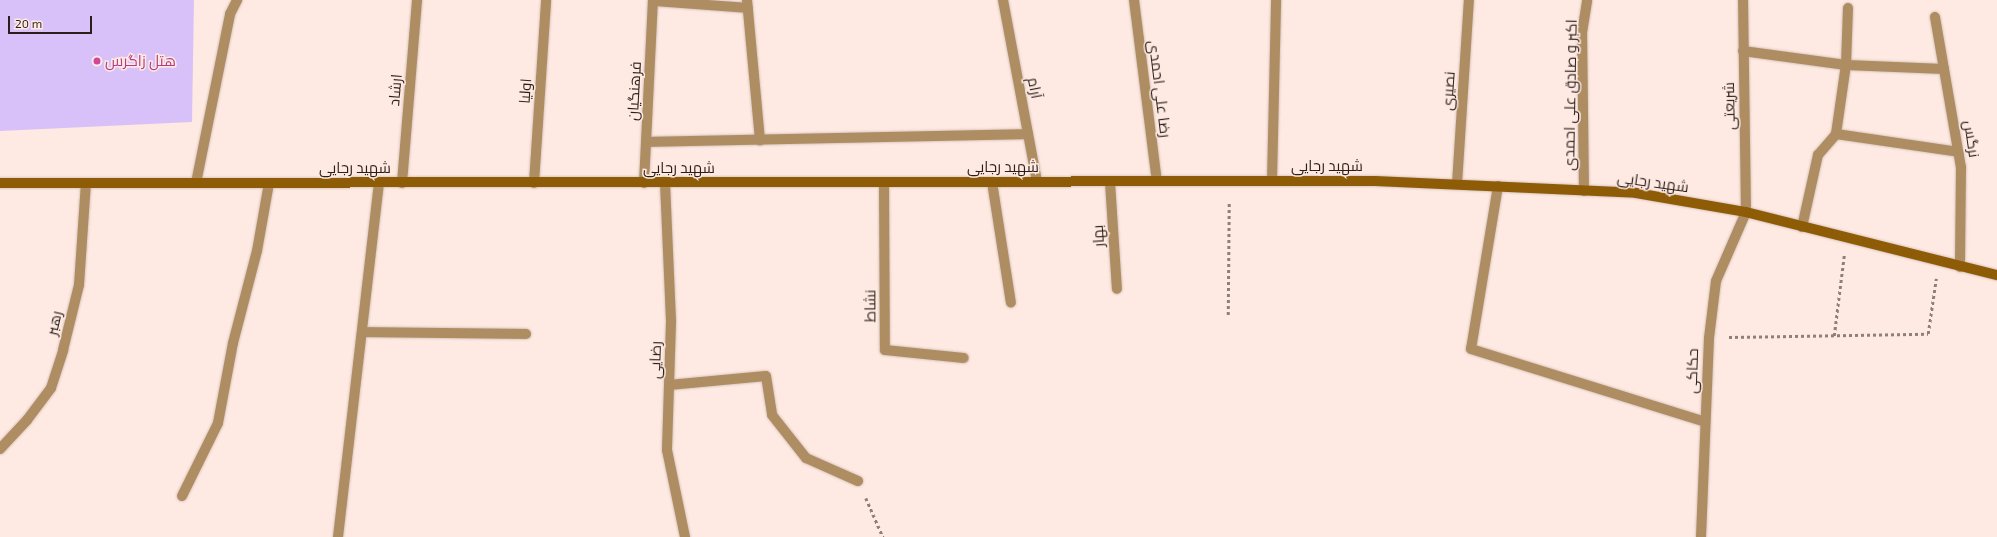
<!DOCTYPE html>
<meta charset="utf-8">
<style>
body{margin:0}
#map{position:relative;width:1997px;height:537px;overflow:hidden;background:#feeae2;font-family:"Exo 2",Cairo,sans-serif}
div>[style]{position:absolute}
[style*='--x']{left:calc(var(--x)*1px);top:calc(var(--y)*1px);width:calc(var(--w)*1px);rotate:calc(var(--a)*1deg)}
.building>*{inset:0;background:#d8c1f8}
.path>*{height:2.5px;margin-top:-1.25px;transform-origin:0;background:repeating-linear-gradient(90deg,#8f7f79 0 3px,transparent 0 6px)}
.roads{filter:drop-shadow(0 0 1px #d8c5be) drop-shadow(0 0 1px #d8c5be)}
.lane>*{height:10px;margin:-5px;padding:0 5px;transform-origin:5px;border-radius:5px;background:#af8d62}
.street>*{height:10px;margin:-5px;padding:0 5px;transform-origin:5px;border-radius:5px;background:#af8d62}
.secondary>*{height:10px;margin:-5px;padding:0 5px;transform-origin:5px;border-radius:5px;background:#8e5c07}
.dots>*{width:11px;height:11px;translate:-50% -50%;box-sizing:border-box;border:2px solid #feeae2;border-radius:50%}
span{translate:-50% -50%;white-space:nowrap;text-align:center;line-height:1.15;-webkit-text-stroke:3px #feeae2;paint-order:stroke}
.hotel-label{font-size:15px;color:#b23c85}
.left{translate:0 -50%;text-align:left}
.street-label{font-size:15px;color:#2a1e19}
.scale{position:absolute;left:8px;top:16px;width:84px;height:18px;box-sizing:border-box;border:2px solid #2a1e19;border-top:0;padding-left:5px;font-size:12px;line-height:14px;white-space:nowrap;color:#2a1e19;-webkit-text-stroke:3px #feeae2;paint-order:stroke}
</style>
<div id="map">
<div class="building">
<div style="clip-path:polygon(0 0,194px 0,192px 122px,0 131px)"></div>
</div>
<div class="path">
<div style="--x:1228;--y:315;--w:114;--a:-89.5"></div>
<div style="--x:1834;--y:336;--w:81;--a:-82.9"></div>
<div style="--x:1729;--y:337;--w:199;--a:-0.9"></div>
<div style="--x:1928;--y:334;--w:56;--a:-81.7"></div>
<div style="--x:866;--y:498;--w:43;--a:66.4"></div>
</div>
<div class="roads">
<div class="lane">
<div style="--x:653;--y:1;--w:95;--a:4.2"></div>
<div style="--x:1743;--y:51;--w:104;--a:7.7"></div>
<div style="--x:1846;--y:65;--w:98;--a:2.3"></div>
<div style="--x:1836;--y:134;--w:124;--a:8.3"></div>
<div style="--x:884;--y:182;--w:168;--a:89.7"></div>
<div style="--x:885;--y:350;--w:79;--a:5.8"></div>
<div style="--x:992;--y:182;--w:122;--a:81.1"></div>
<div style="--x:1110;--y:182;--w:107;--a:86.3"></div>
<div style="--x:644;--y:183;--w:183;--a:-87.2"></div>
<div style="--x:1498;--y:186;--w:165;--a:99.4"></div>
<div style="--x:1471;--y:349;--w:245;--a:17.3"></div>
<div style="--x:1802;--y:227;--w:74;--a:-77.5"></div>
<div style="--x:1818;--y:155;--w:28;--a:-49"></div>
<div style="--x:1836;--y:134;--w:70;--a:-81.8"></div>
<div style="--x:1846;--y:65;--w:57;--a:-88"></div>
<div style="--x:362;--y:332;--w:164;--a:0.7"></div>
<div style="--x:669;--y:385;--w:97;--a:-5.3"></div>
<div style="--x:766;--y:376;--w:39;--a:81"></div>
<div style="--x:772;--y:415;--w:55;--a:51.7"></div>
<div style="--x:806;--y:458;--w:57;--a:23.9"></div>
<div style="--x:0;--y:449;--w:40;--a:-47"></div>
<div style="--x:27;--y:420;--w:40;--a:-53"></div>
<div style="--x:51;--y:388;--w:40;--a:-72"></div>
<div style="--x:63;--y:350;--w:67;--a:-76.2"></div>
<div style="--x:79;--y:285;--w:102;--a:-86.1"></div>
<div style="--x:182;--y:496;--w:81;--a:-63.7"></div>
<div style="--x:218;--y:423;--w:81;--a:-79.4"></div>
<div style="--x:233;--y:343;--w:95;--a:-75.4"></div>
<div style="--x:257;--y:251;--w:69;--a:-80"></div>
<div style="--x:338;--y:537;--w:356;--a:-83.4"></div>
</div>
<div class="street">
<div style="--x:747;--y:0;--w:141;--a:84.7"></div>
<div style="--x:1003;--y:0;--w:185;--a:79.4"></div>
<div style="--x:1134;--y:0;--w:182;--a:82.8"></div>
<div style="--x:1935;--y:17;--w:152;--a:80.2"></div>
<div style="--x:1961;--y:167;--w:100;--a:90.6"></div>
<div style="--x:647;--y:142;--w:381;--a:-1.2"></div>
<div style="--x:1272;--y:181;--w:181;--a:-88.7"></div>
<div style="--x:196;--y:183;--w:172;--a:-78.6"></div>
<div style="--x:230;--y:14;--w:16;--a:-63"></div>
<div style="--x:402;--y:183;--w:184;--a:-85.3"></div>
<div style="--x:534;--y:183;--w:183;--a:-86.2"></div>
<div style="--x:665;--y:183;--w:139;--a:87.5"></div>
<div style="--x:671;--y:322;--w:128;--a:91.8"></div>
<div style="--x:667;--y:450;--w:89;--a:78.3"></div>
<div style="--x:1457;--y:184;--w:184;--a:-86.3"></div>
<div style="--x:1584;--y:191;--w:158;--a:-90.7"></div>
<div style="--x:1582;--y:33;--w:33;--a:-81"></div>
<div style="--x:1701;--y:537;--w:199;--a:-87.7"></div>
<div style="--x:1709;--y:338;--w:57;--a:-83"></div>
<div style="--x:1716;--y:281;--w:75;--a:-66.5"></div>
<div style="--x:1746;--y:212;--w:212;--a:-90.8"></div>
</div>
<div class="secondary">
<div style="--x:0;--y:183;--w:1375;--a:-0.08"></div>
<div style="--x:1375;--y:181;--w:261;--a:2.6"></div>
<div style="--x:1636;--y:193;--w:112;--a:9.8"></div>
<div style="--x:1746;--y:212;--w:259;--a:14.1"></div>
</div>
</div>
<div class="dots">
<div style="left:97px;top:61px;background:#d1479c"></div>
</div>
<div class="hotel-label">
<span class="left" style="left:105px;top:61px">هتل زاگرس</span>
</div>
<div class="street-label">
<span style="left:1035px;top:88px;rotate:79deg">آرام</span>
<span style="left:1160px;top:89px;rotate:83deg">رضا علی احمدی</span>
<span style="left:395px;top:90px;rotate:-85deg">ارشاد</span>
<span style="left:525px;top:91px;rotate:-86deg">اولیا</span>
<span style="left:634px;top:91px;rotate:-87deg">فرهنگیان</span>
<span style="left:1448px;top:91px;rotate:-86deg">نصیری</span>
<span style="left:1570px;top:95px;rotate:-89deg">اکبر و صادق علی احمدی</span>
<span style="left:1729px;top:106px;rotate:-91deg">شریعتی</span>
<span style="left:1972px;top:139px;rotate:82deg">نرگس</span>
<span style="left:1327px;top:166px">شهید رجایی</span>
<span style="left:1003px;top:167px">شهید رجایی</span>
<span style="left:355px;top:168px">شهید رجایی</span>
<span style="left:679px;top:168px">شهید رجایی</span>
<span style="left:1653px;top:182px;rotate:8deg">شهید رجایی</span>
<span style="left:1098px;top:236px;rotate:-94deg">بهار</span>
<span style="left:870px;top:306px;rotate:-90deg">نشاط</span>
<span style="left:54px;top:323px;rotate:-77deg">رهبر</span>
<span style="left:655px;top:360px;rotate:-88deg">رضایی</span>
<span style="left:1692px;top:371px;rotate:-88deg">حکاکی</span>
</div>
<div class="scale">20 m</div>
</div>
